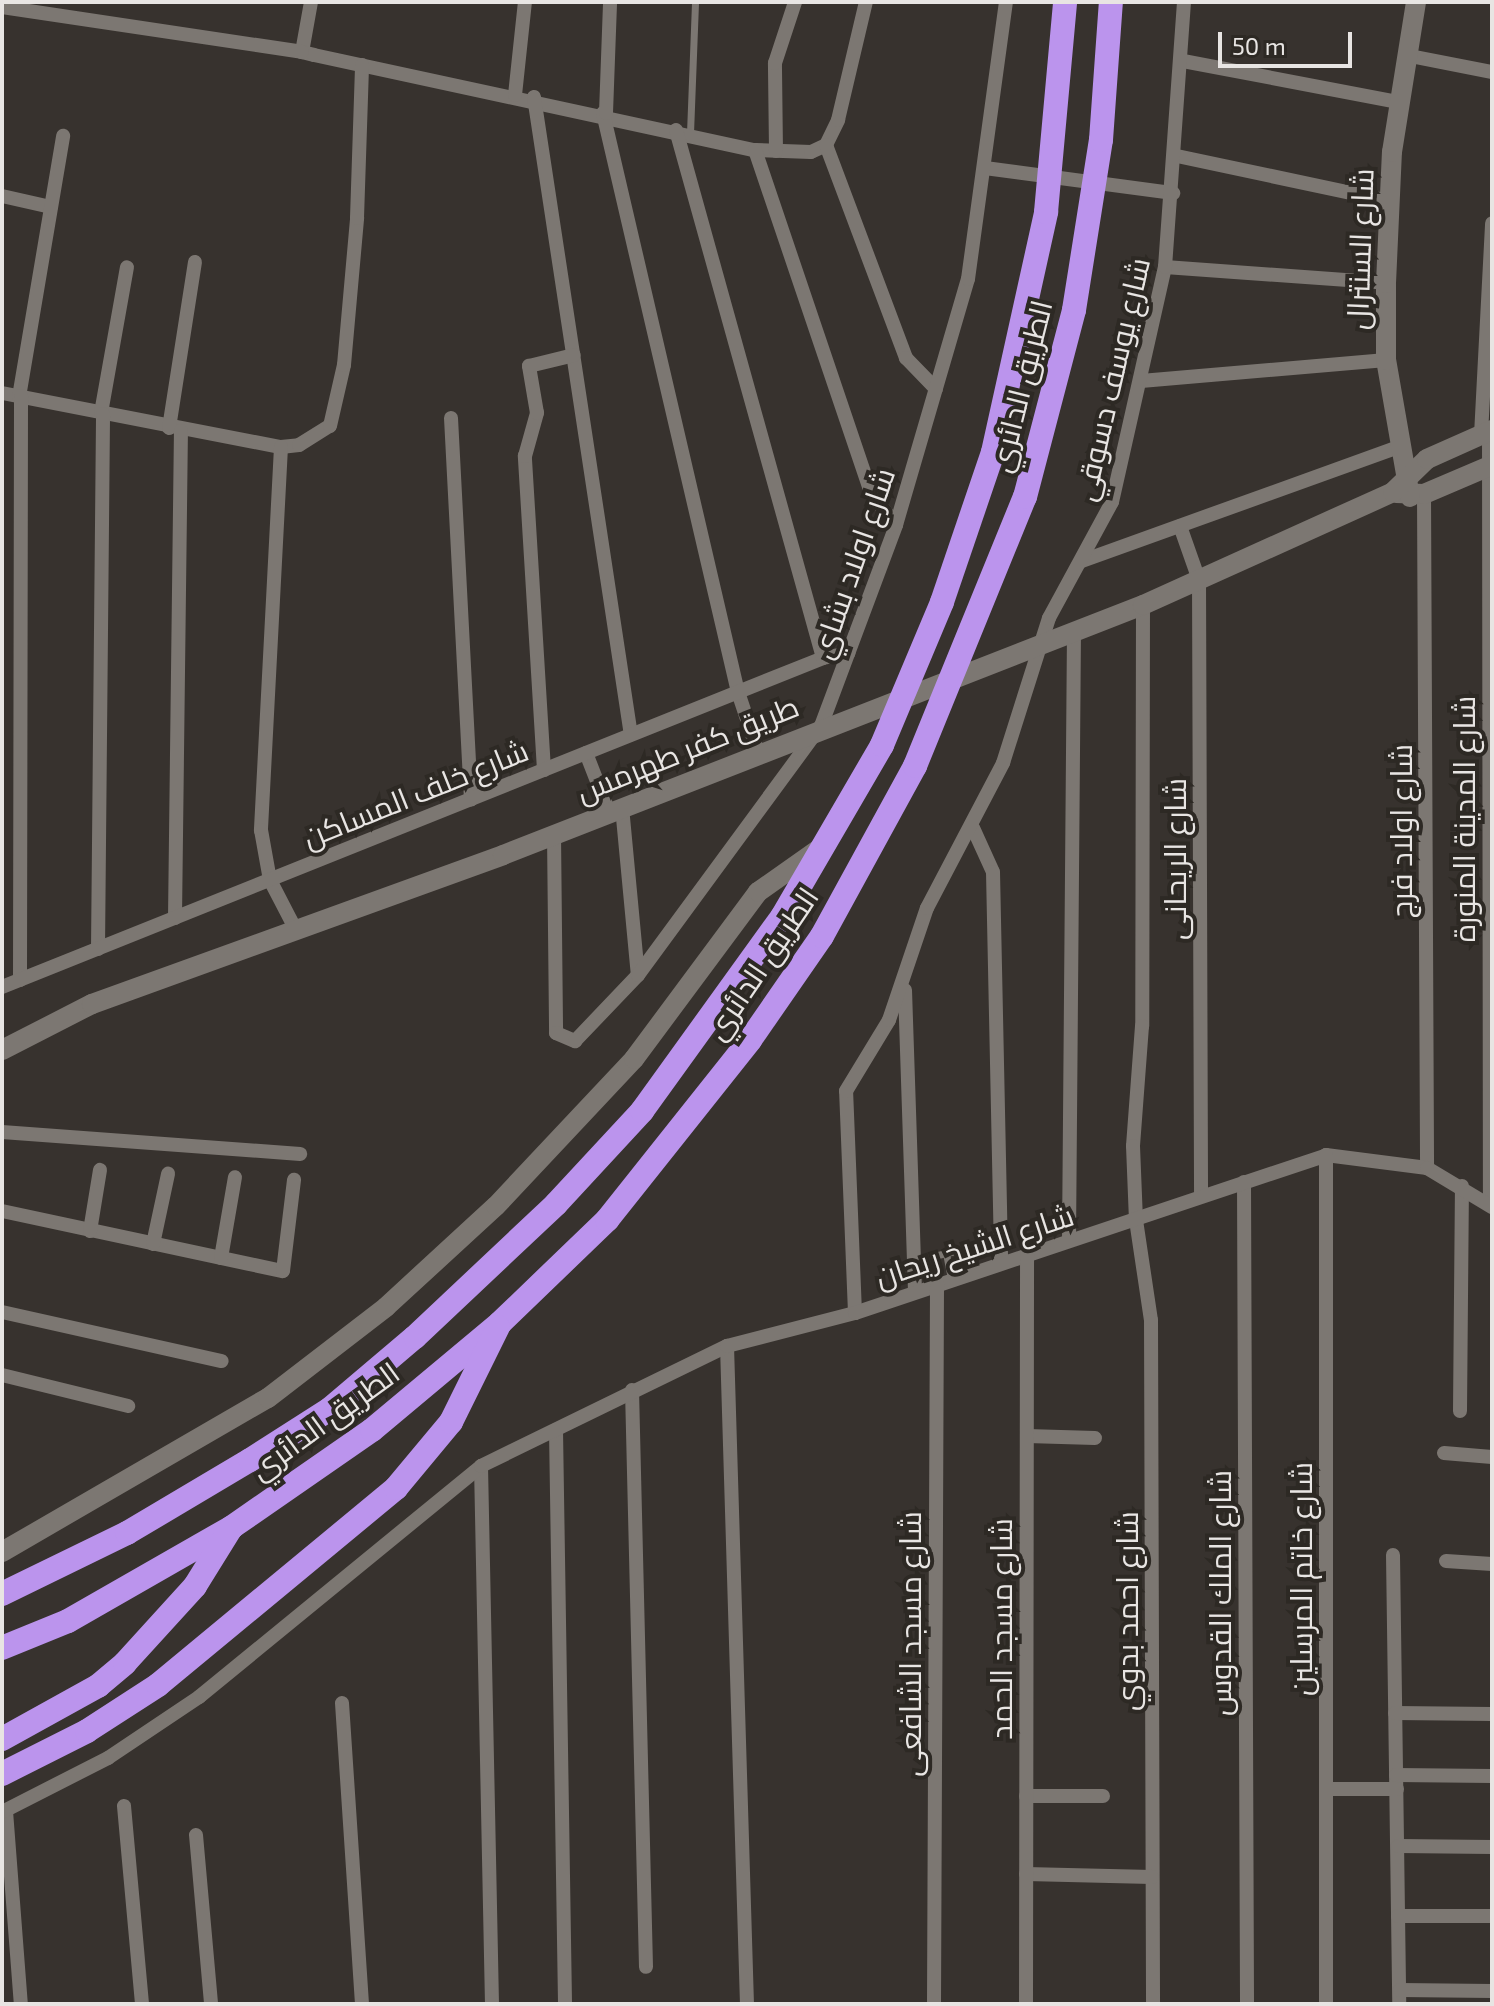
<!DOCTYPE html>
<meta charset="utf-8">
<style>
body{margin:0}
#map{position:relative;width:1494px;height:2006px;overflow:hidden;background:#37322e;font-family:"Exo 2",Cairo,sans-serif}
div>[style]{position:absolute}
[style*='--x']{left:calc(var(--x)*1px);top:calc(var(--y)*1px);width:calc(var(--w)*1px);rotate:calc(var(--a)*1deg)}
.lane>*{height:7px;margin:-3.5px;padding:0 3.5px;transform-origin:3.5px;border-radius:3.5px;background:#7c7772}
.street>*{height:14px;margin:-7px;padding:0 7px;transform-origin:7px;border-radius:7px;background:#7c7772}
.secondary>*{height:20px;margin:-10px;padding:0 10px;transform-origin:10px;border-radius:10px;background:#7c7772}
.highway>*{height:24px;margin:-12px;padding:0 12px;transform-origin:12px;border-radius:12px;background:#bb94ed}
span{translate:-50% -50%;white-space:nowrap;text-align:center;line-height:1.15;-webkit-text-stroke:8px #2d2924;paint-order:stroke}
.street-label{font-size:30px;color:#e8e5e3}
.frame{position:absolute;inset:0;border:4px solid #e8e5e3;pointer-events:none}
.scale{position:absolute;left:1218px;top:32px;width:134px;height:36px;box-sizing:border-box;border:4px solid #e8e5e3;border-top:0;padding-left:10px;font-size:24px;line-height:28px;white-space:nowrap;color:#e8e5e3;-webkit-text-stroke:6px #2d2924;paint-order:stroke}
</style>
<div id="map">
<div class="lane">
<div style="--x:690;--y:133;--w:131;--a:-87.8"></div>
<div style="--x:946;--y:1253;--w:26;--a:79"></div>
<div style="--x:933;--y:1256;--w:46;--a:-12.5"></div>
</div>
<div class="street">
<div style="--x:311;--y:2;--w:51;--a:100.2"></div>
<div style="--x:302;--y:52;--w:12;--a:14"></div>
<div style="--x:314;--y:55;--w:451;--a:12.2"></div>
<div style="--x:755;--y:150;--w:56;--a:2"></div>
<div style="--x:811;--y:152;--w:17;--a:-25"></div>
<div style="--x:826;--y:145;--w:28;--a:-64"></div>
<div style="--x:838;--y:120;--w:121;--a:-76.7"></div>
<div style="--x:2;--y:7;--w:303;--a:8.5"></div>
<div style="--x:1405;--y:55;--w:89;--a:11.1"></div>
<div style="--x:1183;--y:61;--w:218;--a:10.8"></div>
<div style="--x:515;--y:95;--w:94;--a:-83.9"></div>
<div style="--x:534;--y:97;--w:645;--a:81.36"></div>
<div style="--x:603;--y:113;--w:595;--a:76.88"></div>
<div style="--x:738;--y:692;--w:63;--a:71.6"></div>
<div style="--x:606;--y:113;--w:111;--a:-87.9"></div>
<div style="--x:676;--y:130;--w:548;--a:74.44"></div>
<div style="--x:826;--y:145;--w:228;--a:69.4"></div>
<div style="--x:906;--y:358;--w:43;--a:45.9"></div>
<div style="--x:755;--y:150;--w:364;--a:71.3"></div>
<div style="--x:872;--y:495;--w:38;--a:51"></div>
<div style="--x:776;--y:151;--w:88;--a:-90.7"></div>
<div style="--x:775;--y:63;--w:64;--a:-71.8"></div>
<div style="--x:1177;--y:156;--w:216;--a:12"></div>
<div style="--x:985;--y:168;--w:190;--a:7.6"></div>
<div style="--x:2;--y:196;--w:50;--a:12.7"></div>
<div style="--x:1165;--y:267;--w:222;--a:4.1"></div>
<div style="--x:1141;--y:381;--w:246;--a:-4.9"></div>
<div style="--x:2;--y:393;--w:284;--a:11"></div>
<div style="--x:281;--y:447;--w:18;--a:-6"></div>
<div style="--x:299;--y:445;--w:36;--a:-32"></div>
<div style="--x:330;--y:426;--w:63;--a:-77.1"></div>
<div style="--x:344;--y:365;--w:148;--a:-84.9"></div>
<div style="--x:357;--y:218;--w:153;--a:-88.1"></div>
<div style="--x:19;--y:397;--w:265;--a:-80.4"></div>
<div style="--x:101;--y:413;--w:148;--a:-79.9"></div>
<div style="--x:451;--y:418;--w:382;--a:87"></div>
<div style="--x:169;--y:428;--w:168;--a:-81.1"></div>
<div style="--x:1489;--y:432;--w:773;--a:89.93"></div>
<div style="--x:1481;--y:435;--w:212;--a:-87"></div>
<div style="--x:281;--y:447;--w:384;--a:93"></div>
<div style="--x:261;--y:830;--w:51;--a:79.8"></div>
<div style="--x:270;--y:880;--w:59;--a:62.6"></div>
<div style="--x:1424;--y:494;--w:674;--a:89.74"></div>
<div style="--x:1180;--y:526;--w:57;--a:70.6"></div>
<div style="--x:1199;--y:580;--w:615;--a:89.81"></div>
<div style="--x:1082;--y:561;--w:336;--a:-19.8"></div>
<div style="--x:1143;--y:605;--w:421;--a:90.1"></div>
<div style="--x:1142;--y:1026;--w:120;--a:94.3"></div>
<div style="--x:1133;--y:1146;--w:74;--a:87.7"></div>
<div style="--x:1136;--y:1220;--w:101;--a:81.5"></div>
<div style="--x:1151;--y:1320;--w:684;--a:89.83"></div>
<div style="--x:586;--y:753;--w:63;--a:68.7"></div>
<div style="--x:544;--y:770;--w:315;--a:-93.5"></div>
<div style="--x:525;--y:456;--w:45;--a:-74.4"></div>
<div style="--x:537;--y:413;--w:48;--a:-99.7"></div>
<div style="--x:529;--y:366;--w:46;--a:-13.7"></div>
<div style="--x:622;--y:807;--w:169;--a:84.6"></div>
<div style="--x:973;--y:828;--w:48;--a:65.6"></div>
<div style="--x:993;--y:872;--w:391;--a:88.8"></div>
<div style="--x:554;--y:834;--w:199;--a:89.4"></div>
<div style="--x:556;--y:1033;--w:21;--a:23"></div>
<div style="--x:575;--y:1041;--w:91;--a:-46.3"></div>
<div style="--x:638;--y:975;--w:309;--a:-53.7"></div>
<div style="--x:821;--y:726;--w:215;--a:-69.5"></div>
<div style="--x:896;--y:525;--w:256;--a:-73.7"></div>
<div style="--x:968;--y:279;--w:280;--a:-82.2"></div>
<div style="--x:175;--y:918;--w:487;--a:-89.3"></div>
<div style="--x:98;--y:949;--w:535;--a:-89.46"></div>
<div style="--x:20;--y:980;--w:584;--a:-89.9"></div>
<div style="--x:2;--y:987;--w:884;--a:-21.84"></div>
<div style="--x:823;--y:658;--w:26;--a:-11"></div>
<div style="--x:905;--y:990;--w:300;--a:88.1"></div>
<div style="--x:2;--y:1132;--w:299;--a:4.2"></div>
<div style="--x:1244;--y:1182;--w:822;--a:89.79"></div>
<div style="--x:2;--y:1211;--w:287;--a:12.1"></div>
<div style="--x:283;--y:1271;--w:92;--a:-83.1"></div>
<div style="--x:90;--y:1231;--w:62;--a:-80.7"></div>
<div style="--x:1069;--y:1240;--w:607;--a:-89.53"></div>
<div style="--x:153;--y:1244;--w:72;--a:-77.9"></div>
<div style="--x:221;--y:1258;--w:82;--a:-80.2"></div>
<div style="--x:2;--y:1312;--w:225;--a:12.6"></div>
<div style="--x:855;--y:1313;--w:222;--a:-92.3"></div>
<div style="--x:846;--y:1091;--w:83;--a:-58.8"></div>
<div style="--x:889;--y:1020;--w:118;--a:-71.3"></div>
<div style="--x:927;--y:908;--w:164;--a:-62.3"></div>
<div style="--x:1003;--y:763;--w:152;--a:-72.4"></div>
<div style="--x:1049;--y:618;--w:132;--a:-61.5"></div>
<div style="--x:1112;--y:502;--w:241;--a:-77.3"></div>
<div style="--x:1165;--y:267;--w:266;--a:-85.9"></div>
<div style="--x:727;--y:1346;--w:658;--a:88.26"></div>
<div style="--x:2;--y:1375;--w:130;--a:13.8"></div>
<div style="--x:632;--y:1390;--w:577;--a:88.61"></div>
<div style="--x:1460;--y:1411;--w:225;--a:-89.5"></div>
<div style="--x:556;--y:1430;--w:574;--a:89.1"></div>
<div style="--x:1027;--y:1436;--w:68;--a:1.7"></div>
<div style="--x:1444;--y:1453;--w:48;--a:4.8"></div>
<div style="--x:481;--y:1466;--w:538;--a:88.83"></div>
<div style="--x:1393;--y:1555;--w:449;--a:89.2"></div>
<div style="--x:1446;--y:1561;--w:46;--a:3.7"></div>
<div style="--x:342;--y:1703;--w:302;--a:86.2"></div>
<div style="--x:1395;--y:1713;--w:97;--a:0.6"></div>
<div style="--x:1396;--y:1775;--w:96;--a:0.6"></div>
<div style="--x:1326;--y:1789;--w:71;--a:0"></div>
<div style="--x:1026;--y:1796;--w:77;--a:0"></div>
<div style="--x:124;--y:1806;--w:199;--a:84.8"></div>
<div style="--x:6;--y:1811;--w:194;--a:85.6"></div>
<div style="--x:2;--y:1812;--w:119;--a:-27"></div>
<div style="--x:108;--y:1758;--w:110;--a:-33.8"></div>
<div style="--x:199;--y:1697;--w:365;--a:-39.3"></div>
<div style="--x:481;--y:1466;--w:274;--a:-26"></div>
<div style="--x:727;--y:1346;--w:132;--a:-14.5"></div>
<div style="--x:855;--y:1313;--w:497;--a:-18.5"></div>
<div style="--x:1326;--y:1155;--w:102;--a:7.3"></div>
<div style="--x:1427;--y:1168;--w:76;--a:31"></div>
<div style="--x:196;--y:1835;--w:170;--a:84.9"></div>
<div style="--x:1398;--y:1846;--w:94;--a:0.6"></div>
<div style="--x:1026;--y:1874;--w:126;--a:1.4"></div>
<div style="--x:1398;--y:1916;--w:94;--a:0"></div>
<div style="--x:1400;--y:1990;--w:92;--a:0.6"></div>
<div style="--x:934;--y:2004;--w:721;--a:-89.76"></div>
<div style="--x:1026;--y:2004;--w:750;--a:-89.92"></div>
<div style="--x:1326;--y:2004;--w:849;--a:-90"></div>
</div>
<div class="secondary">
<div style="--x:1396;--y:493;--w:28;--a:2"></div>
<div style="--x:1424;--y:494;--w:74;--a:-23.1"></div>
<div style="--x:1410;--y:497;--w:139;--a:-99.9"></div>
<div style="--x:1386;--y:360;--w:77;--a:-90"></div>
<div style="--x:1386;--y:283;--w:131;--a:-87.4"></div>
<div style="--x:1392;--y:152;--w:152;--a:-80.9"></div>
<div style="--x:2;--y:1050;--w:101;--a:-27.1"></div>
<div style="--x:92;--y:1004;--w:437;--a:-19.9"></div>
<div style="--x:503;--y:855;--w:687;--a:-21.34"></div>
<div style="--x:1143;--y:605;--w:274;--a:-24.3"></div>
<div style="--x:1393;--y:492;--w:47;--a:-44.1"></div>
<div style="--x:1427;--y:459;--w:71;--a:-24"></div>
<div style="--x:2;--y:1552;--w:307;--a:-30.1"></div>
<div style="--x:268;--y:1398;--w:149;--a:-37.6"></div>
<div style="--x:386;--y:1307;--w:149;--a:-42.6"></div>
<div style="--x:496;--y:1206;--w:202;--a:-46.8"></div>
<div style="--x:634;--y:1059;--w:208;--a:-53.4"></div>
<div style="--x:758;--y:892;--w:83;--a:-35.2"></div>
</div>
<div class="highway">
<div style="--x:2;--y:1594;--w:139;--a:-26"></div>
<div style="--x:127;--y:1533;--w:143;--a:-30.7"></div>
<div style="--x:250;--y:1460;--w:95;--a:-32.5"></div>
<div style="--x:330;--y:1409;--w:111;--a:-40.3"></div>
<div style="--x:415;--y:1337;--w:194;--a:-43.3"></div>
<div style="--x:556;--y:1204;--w:127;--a:-47.2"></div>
<div style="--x:642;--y:1111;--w:239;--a:-54.2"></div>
<div style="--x:782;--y:917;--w:199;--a:-59.8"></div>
<div style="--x:882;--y:745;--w:155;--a:-67.2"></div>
<div style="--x:942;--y:602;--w:158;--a:-71.2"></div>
<div style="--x:993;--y:452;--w:246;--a:-77.5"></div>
<div style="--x:1046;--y:212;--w:211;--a:-84.8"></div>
<div style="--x:2;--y:1648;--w:71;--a:-22.2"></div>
<div style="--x:68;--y:1621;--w:189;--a:-29.8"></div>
<div style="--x:232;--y:1527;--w:170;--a:-34.7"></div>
<div style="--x:372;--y:1430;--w:167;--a:-39.9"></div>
<div style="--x:500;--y:1323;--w:149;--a:-43.9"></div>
<div style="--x:607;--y:1220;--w:230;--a:-51.5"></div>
<div style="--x:750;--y:1040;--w:126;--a:-55.3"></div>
<div style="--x:822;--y:936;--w:194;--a:-61.3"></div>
<div style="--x:915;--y:766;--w:291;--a:-67.8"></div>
<div style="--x:1025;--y:497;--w:193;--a:-75.3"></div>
<div style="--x:1074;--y:310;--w:172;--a:-81"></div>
<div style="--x:1101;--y:140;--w:138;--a:-85.9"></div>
<div style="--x:2;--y:1739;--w:110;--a:-28.9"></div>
<div style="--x:98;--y:1686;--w:35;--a:-40"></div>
<div style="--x:125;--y:1663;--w:104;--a:-47.7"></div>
<div style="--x:195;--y:1586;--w:68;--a:-58.2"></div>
<div style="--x:2;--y:1774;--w:95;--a:-26.8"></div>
<div style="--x:87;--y:1731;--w:85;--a:-32.9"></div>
<div style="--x:158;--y:1685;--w:309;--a:-39.6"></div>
<div style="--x:396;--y:1488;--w:86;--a:-50.2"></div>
<div style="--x:451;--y:1422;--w:106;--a:-63.7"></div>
</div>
<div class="street-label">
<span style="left:1359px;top:249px;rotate:-88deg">شارع السنترال</span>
<span style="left:1111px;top:379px;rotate:-77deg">شارع يوسف دسوقي</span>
<span style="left:1020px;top:386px;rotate:-76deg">الطريق الدائري</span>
<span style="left:852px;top:563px;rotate:-71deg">شارع اولاد بشاي</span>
<span style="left:687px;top:748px;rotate:-22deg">طريق كفر طهرمس</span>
<span style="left:415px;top:793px;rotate:-22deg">شارع خلف المساكن</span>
<span style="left:1463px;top:819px;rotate:-90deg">شارع المدينة المنورة</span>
<span style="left:1400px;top:831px;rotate:-90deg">شارع اولاد فرج</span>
<span style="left:1174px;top:859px;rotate:-90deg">شارع الريحانى</span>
<span style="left:761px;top:963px;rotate:-56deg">الطريق الدائري</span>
<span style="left:974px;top:1245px;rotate:-18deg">شارع الشيخ ريحان</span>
<span style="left:324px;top:1420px;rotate:-36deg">الطريق الدائري</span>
<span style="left:1300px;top:1579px;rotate:-90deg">شارع خاتم المرسلين</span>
<span style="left:1219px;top:1593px;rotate:-90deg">شارع الملك القدوس</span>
<span style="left:1126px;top:1611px;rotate:-90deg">شارع احمد بدوي</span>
<span style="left:1000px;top:1629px;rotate:-90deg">شارع مسجد الحمد</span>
<span style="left:909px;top:1644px;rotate:-90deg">شارع مسجد الشافعى</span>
</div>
<div class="frame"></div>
<div class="scale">50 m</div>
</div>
